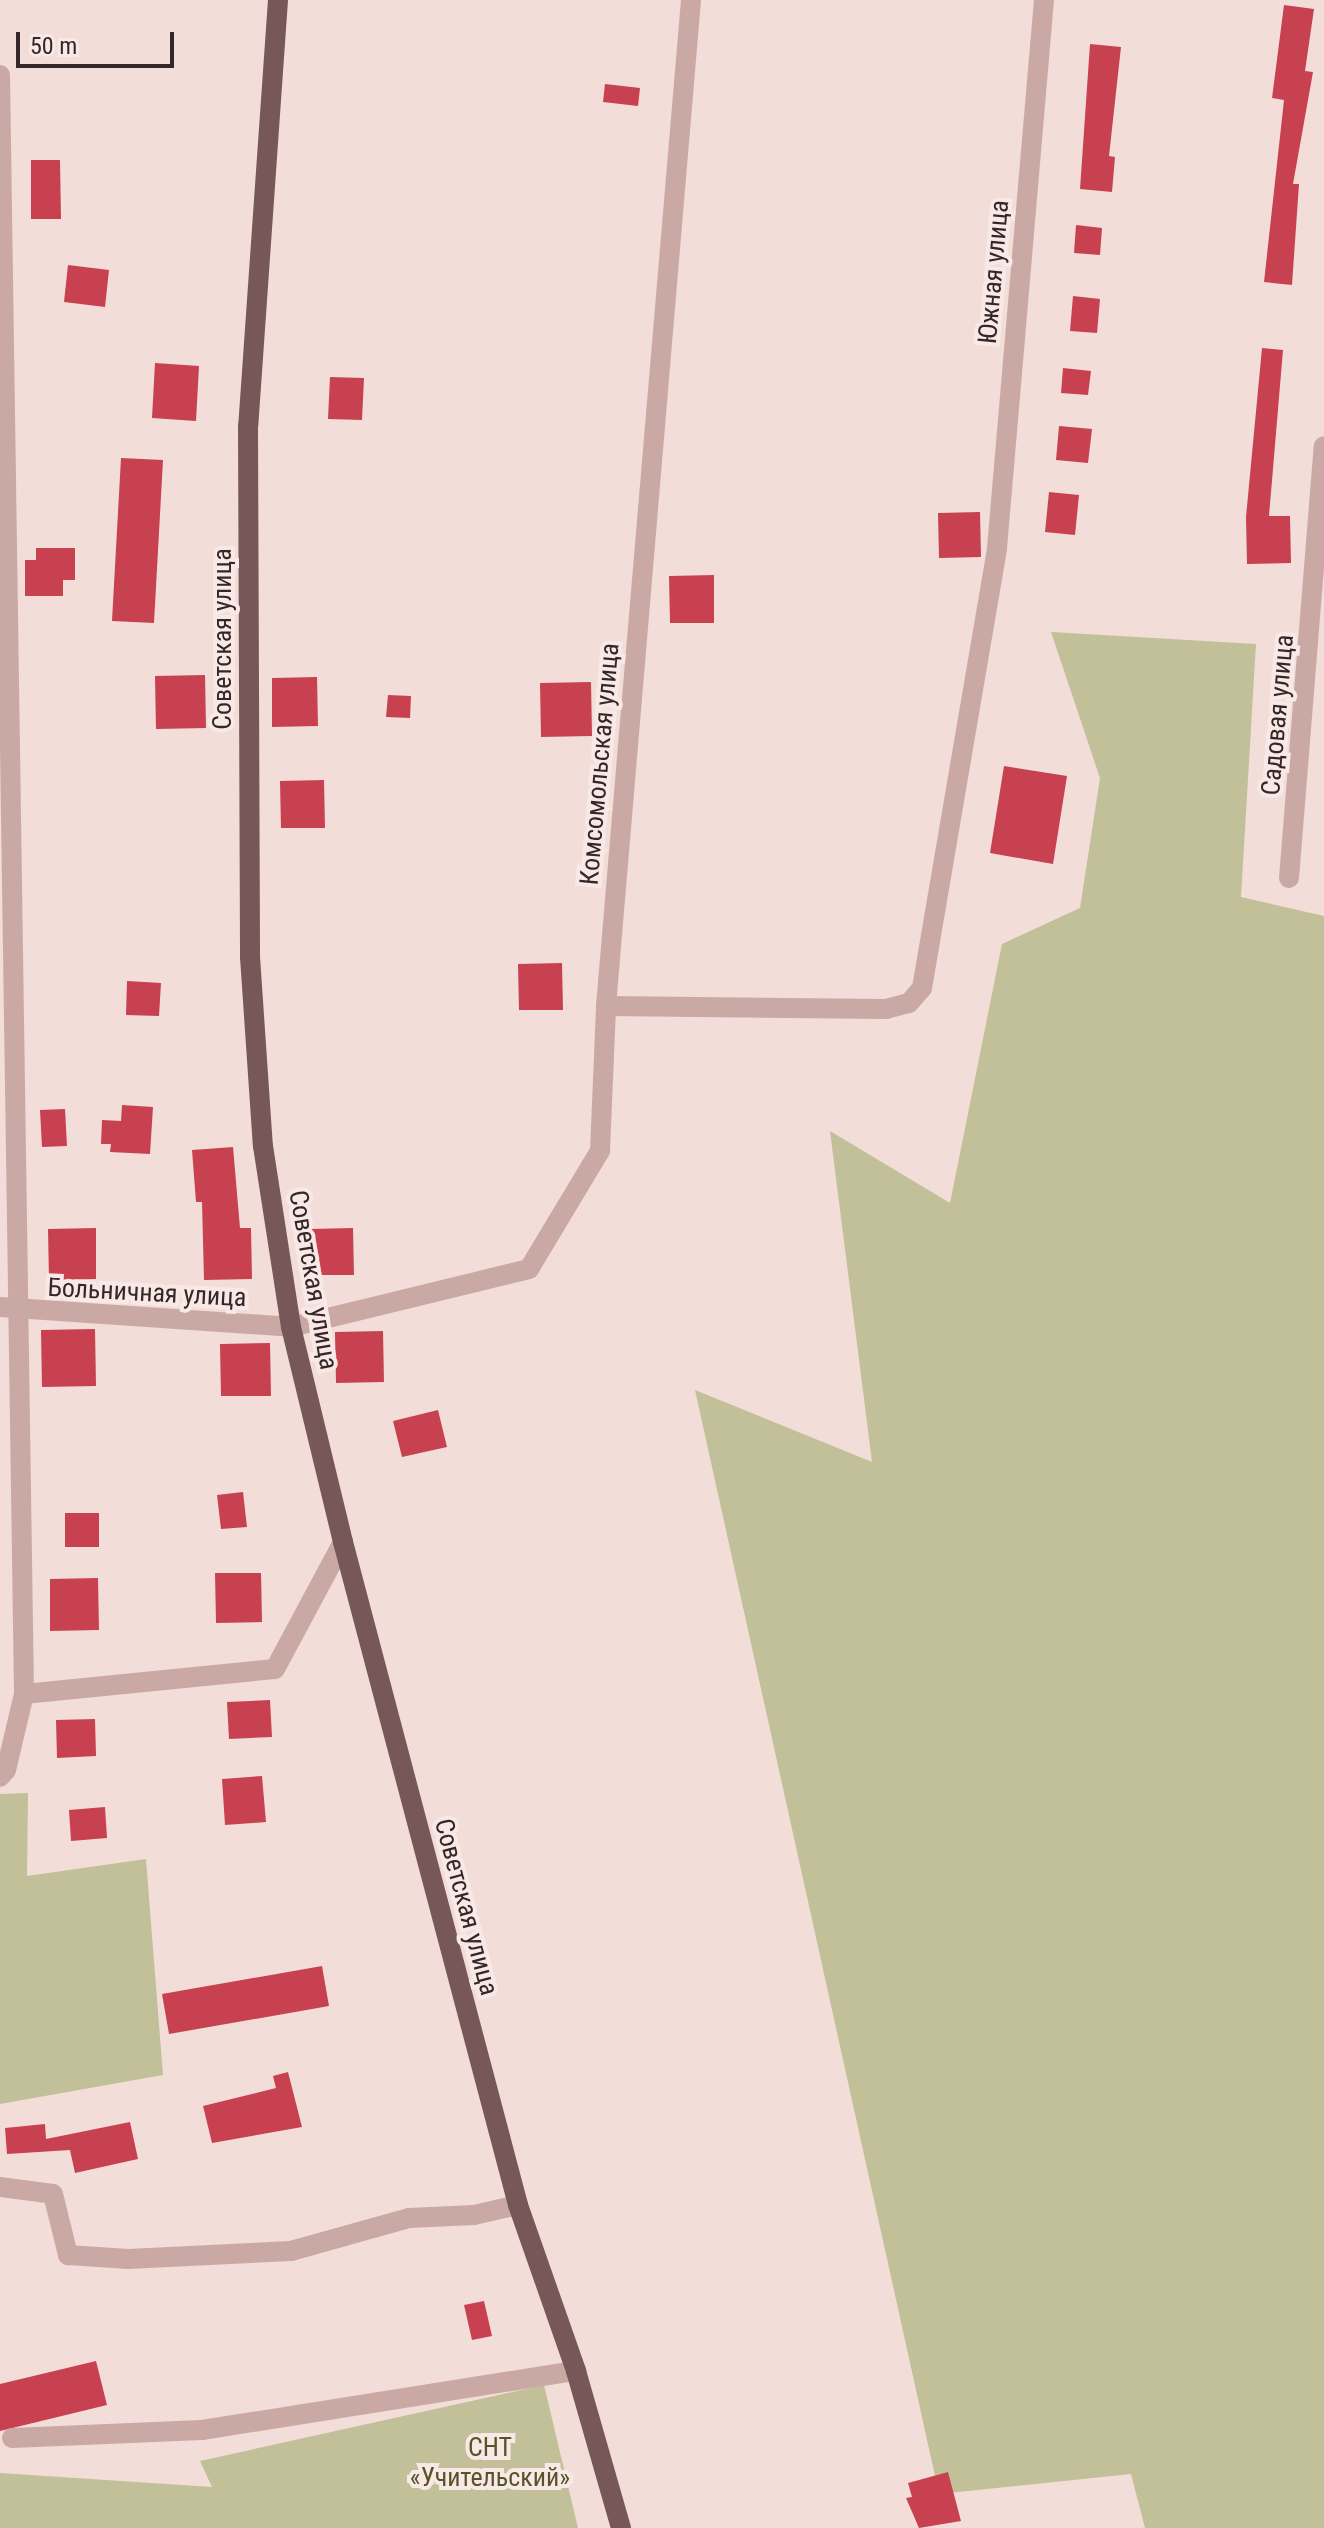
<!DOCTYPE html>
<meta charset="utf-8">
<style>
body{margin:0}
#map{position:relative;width:1324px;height:2528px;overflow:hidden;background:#f2ddd9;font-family:"Roboto Condensed",sans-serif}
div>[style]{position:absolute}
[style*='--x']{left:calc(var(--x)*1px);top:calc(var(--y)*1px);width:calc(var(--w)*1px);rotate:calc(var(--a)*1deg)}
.green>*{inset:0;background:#c1c099}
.building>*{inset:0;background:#c84151}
.minor>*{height:20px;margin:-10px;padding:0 10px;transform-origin:10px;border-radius:10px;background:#caa9a5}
.major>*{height:20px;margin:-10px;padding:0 10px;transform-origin:10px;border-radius:10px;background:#785758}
span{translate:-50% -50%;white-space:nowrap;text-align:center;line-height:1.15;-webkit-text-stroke:8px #f9e9e6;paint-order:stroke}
.street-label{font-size:26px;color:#352727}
.park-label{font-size:26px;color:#54542a}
.scale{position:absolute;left:16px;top:32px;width:158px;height:36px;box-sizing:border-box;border:4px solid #352727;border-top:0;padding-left:10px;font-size:24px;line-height:28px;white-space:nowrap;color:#352727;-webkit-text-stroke:6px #f9e9e6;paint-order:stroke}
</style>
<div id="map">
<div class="green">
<div style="clip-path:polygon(1051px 632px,1256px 644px,1241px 897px,1324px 916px,1324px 2528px,1145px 2528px,1131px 2474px,939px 2494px,695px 1390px,872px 1462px,830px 1131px,950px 1203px,1002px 944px,1080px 908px,1100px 778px)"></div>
<div style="clip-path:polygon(28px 1793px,27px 1876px,146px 1859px,163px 2075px,0 2104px,0 1794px)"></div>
<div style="clip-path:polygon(544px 2385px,578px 2528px,0 2528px,0 2473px,212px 2487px,200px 2461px)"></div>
</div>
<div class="building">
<div style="clip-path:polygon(1284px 5px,1314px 9px,1305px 71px,1313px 72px,1293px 184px,1299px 184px,1292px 285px,1264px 282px,1284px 100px,1272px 98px)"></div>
<div style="clip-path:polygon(1090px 44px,1121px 47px,1109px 156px,1115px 157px,1112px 192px,1080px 189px)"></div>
<div style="clip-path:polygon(605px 84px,640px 88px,638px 106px,603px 102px)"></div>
<div style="clip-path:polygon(31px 160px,60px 160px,61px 219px,31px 219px)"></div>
<div style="clip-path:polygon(1076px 225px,1102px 228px,1100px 255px,1074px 253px)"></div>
<div style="clip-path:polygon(68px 265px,109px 270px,105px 307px,64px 302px)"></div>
<div style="clip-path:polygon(1073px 296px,1100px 299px,1097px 333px,1070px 331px)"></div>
<div style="clip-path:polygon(1262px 348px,1283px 350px,1269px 516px,1290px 516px,1291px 563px,1247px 564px,1246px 517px)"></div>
<div style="clip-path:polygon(155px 363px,199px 366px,196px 421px,152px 418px)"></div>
<div style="clip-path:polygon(1063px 368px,1091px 371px,1088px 395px,1061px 393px)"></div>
<div style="clip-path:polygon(330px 377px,364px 378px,362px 420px,328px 419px)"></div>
<div style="clip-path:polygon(1059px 426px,1092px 429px,1088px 463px,1056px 460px)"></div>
<div style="clip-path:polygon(121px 458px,163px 460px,154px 623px,112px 621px)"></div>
<div style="clip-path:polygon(1049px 492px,1079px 495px,1075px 535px,1045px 532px)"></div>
<div style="clip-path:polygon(980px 512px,981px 557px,939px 558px,938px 513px)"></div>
<div style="clip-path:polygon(36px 548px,75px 548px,75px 580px,63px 580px,63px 596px,25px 596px,25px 560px,36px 560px)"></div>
<div style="clip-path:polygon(714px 575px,714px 623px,670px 623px,669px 576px)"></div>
<div style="clip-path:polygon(205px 675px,206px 728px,156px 729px,155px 676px)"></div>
<div style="clip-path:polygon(317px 677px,318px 726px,272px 727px,272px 678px)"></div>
<div style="clip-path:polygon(591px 682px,592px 736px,541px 737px,540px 683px)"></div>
<div style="clip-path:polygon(388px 695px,411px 696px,410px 718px,386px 717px)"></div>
<div style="clip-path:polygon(1004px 766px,1067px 776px,1053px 864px,990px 853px)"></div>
<div style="clip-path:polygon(324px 780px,325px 828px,281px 828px,280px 781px)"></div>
<div style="clip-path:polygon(562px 963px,563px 1010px,519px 1010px,518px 964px)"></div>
<div style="clip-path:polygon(127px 981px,161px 983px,159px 1016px,126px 1015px)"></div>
<div style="clip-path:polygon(122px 1105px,153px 1107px,150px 1154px,110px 1152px,111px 1144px,101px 1144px,102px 1120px,121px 1121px)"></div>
<div style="clip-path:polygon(65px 1109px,67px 1146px,42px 1147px,40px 1110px)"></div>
<div style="clip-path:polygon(233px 1147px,240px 1228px,251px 1228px,252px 1279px,204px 1280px,202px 1202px,196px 1202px,192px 1150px)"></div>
<div style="clip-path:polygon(96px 1228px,96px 1279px,49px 1280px,48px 1229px)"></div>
<div style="clip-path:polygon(353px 1228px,354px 1275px,311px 1275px,310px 1229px)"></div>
<div style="clip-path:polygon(95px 1329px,96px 1386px,42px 1387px,41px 1330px)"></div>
<div style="clip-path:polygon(383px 1331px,384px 1382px,336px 1383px,335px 1332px)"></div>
<div style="clip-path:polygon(270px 1343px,271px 1396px,221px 1396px,220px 1344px)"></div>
<div style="clip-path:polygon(438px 1410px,447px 1447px,402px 1457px,393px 1421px)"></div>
<div style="clip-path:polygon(243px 1492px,247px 1527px,221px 1529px,217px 1495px)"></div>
<div style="clip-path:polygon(65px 1513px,99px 1513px,99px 1547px,65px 1547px)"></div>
<div style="clip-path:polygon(215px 1573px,261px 1573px,262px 1622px,216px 1623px)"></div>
<div style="clip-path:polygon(98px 1578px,99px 1630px,50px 1631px,50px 1579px)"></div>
<div style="clip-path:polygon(270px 1700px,272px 1737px,229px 1739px,227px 1702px)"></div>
<div style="clip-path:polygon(95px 1719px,96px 1756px,57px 1758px,56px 1720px)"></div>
<div style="clip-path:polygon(262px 1776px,266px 1822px,225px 1825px,222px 1779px)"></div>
<div style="clip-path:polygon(105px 1807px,107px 1838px,71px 1841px,69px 1810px)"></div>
<div style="clip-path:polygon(322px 1966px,329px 2006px,169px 2034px,162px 1994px)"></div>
<div style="clip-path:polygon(288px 2072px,302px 2127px,212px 2143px,203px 2106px,276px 2088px,273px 2076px)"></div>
<div style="clip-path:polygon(130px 2122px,138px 2159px,75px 2173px,70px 2150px,7px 2154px,5px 2128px,45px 2124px,46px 2139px)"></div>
<div style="clip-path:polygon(484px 2301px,492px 2336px,472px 2340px,464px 2305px)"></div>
<div style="clip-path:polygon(96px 2361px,107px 2405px,0 2431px,0 2384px)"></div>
<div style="clip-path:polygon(948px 2472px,961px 2521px,919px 2528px,906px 2498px,912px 2497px,908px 2483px)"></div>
</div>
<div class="minor">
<div style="--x:0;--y:75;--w:1619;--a:89.15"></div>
<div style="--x:24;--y:1694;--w:78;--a:103.3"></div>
<div style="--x:6;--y:1770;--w:9;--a:131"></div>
<div style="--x:1289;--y:878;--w:433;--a:-85.4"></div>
<div style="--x:606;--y:1006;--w:280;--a:0.6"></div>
<div style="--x:886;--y:1009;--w:24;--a:-15"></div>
<div style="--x:909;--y:1003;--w:20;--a:-49"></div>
<div style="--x:922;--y:988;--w:446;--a:-80.3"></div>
<div style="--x:997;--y:548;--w:550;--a:-85.1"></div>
<div style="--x:0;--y:1307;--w:292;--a:3.9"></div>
<div style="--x:291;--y:1327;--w:245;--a:-13.7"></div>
<div style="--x:529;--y:1269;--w:138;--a:-59"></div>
<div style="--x:600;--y:1151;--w:145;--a:-87.6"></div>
<div style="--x:606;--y:1006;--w:1010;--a:-85.17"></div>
<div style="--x:24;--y:1694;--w:252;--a:-5.7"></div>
<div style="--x:275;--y:1669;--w:144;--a:-61.8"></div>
<div style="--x:0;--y:2187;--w:53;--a:7.5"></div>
<div style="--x:53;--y:2194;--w:63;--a:76.2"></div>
<div style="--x:68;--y:2255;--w:60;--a:3.8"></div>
<div style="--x:128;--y:2259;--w:163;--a:-2.8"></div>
<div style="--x:291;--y:2251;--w:123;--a:-15.6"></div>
<div style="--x:409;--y:2218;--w:65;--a:-2.6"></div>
<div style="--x:474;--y:2215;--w:45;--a:-12.8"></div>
<div style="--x:12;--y:2438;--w:190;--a:-2.4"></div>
<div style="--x:202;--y:2430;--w:379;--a:-9"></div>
</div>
<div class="major">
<div style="--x:278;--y:0;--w:427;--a:94"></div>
<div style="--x:248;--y:426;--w:531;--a:89.78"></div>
<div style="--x:250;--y:957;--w:189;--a:86.1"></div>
<div style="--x:263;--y:1146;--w:183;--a:81.2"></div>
<div style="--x:291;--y:1327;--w:221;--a:76.4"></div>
<div style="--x:343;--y:1542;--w:686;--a:75.21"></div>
<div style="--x:518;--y:2205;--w:176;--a:70.7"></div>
<div style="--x:576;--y:2371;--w:163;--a:74"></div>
</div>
<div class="street-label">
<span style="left:994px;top:272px;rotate:-85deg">Южная улица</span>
<span style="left:223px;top:639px;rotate:-90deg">Советская улица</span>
<span style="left:1278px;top:715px;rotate:-85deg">Садовая улица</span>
<span style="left:600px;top:764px;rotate:-85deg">Комсомольская улица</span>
<span style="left:313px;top:1280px;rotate:80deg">Советская улица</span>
<span style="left:147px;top:1293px;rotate:3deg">Больничная улица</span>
<span style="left:466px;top:1907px;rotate:75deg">Советская улица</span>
</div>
<div class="park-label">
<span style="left:490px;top:2463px">СНТ<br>«Учительский»</span>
</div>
<div class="scale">50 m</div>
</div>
